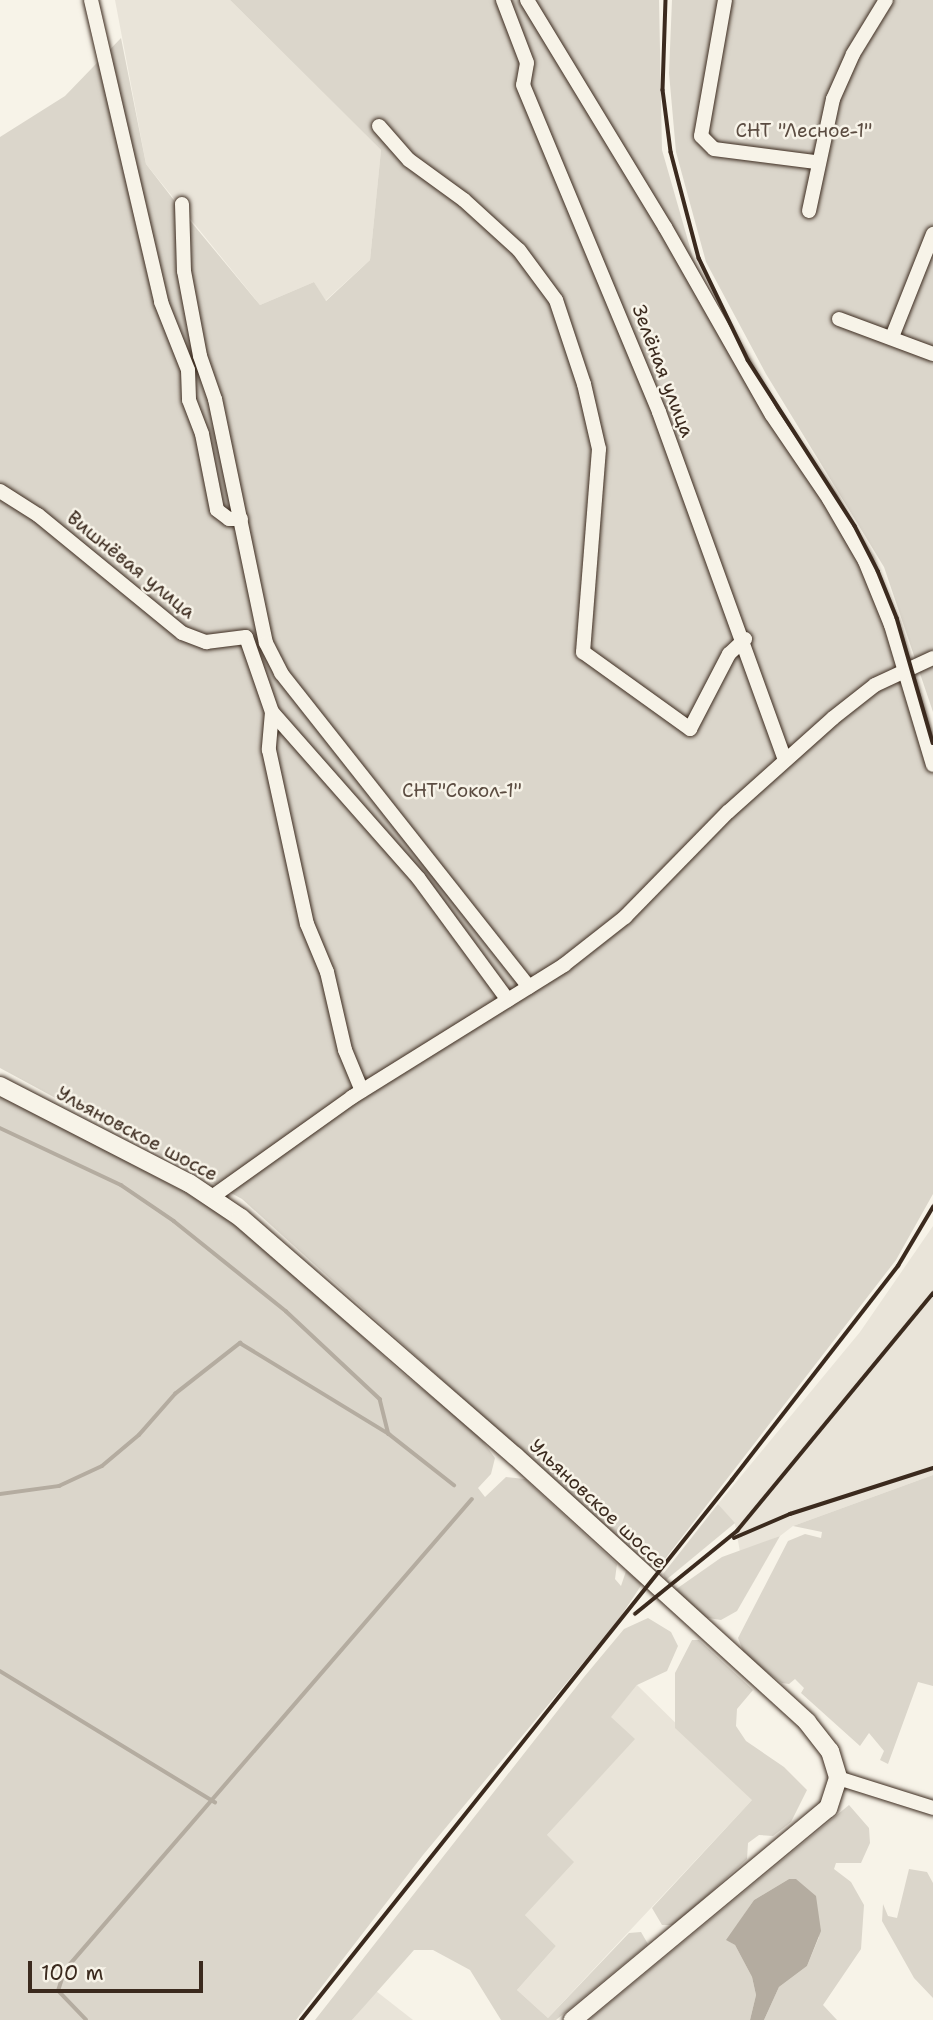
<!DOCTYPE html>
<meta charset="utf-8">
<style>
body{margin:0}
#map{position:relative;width:933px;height:2020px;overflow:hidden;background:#f7f3e8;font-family:"Shantell Sans",sans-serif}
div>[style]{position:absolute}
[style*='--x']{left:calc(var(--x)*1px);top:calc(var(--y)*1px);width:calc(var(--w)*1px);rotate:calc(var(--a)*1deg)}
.built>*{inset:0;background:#e9e4d9}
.green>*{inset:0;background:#dbd6cb}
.water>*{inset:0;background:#b4aca0}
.stream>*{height:3.5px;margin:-1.75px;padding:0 1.75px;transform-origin:1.75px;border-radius:1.75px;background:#b4aca0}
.roads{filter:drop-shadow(0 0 2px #3b2a1e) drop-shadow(0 0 2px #3b2a1e)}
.minor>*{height:14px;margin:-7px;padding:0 7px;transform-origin:7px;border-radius:7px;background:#f7f3e8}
.major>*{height:18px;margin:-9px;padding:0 9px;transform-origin:9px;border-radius:9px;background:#f7f3e8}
.rail>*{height:3.5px;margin:-1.75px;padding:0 1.75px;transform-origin:1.75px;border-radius:1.75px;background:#3b2a1e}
span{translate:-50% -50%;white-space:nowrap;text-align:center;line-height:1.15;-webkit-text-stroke:5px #f7f3e8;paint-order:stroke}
.park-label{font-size:19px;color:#5b4c41}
.street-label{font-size:19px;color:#3b2a1e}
.scale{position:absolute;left:28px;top:1961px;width:175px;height:32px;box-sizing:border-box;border:4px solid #3b2a1e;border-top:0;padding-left:9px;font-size:21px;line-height:24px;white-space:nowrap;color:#3b2a1e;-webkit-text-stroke:5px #f7f3e8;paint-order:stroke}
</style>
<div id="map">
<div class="built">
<div style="clip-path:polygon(115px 0,230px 0,381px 150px,370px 260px,325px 301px,314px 282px,260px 305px,146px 164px)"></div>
<div style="clip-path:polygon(933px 1226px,933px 1475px,793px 1526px,780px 1536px,740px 1552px,735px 1524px,718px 1504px,860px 1332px)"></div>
<div style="clip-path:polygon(637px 1685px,753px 1799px,548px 2018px,517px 1990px,556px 1946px,525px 1915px,547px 1835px,634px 1739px,610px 1717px)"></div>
<div style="clip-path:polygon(376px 1991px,413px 2020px,352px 2020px)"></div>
</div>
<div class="green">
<div style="clip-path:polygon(230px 0,659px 0,662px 150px,693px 258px,720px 320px,777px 418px,850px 525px,933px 753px,933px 1194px,896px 1260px,655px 1572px,242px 1199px,0 1068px,0 137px,65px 96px,121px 38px,146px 164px,187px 217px,260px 305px,314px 282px,326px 301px,370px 260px,381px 150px)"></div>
<div style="clip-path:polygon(672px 0,933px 0,933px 712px,884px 567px,766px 374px,706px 262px,676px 152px,669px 73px)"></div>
<div style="clip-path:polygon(0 1093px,214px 1208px,267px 1249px,401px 1372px,476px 1432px,495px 1458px,491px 1474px,478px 1488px,485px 1497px,506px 1477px,525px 1479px,617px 1564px,615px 1579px,621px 1586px,626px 1571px,642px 1584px,617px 1622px,423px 1855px,296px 2020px,0 2020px)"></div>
<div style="clip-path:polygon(933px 1475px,933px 1686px,918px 1682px,888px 1764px,880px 1760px,884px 1751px,869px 1733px,860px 1746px,801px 1693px,804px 1688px,795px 1679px,789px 1684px,782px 1683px,745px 1656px,738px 1638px,788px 1541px,805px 1534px,821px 1538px,822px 1532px,793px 1526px)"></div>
<div style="clip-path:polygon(718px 1504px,735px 1523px,666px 1580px,663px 1574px)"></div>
<div style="clip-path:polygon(780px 1536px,737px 1611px,721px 1620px,702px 1617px,672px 1592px,722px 1557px)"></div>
<div style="clip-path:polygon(648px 1618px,671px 1632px,678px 1646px,667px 1671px,637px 1685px,611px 1717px,635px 1739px,547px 1835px,574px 1862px,525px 1915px,556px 1946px,517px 1990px,548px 2018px,629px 1933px,641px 1932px,648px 1944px,556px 2020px,501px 2020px,470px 1970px,433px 1950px,414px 1950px,352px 2020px,315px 2020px,584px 1677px,624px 1629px)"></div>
<div style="clip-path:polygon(692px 1640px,699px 1640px,753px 1690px,737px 1709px,736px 1726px,746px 1741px,784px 1767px,807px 1790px,791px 1822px,773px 1836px,759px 1835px,748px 1843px,747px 1859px,675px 1925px,662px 1925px,652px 1908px,752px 1800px,675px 1728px,675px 1673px)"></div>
<div style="clip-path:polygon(849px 1805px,869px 1828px,870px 1843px,861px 1863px,836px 1863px,834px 1869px,851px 1882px,864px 1905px,861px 1949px,823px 2005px,837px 2020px,764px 2020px,779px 1987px,807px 1966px,819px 1937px,789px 1879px,754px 1900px,727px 1940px,735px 1945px,752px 1977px,756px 1995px,750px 2020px,589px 2020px)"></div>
<div style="clip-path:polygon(909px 1869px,927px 1872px,933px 1883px,933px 1998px,914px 1978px,882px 1921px,883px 1904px,888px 1916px,897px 1918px)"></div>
</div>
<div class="water">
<div style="clip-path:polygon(789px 1879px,796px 1879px,816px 1896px,821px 1931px,807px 1966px,779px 1987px,764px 2020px,750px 2020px,756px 1995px,752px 1977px,735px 1945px,726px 1940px,754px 1900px)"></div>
</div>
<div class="stream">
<div style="--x:0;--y:1128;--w:134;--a:25.2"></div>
<div style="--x:121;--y:1185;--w:64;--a:34.2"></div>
<div style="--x:174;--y:1221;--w:144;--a:38.8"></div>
<div style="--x:286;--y:1311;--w:129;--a:43.1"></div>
<div style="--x:380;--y:1399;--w:36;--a:76"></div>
<div style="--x:0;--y:1494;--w:60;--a:-7.7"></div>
<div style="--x:59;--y:1486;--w:47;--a:-24.9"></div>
<div style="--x:102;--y:1466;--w:48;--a:-40"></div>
<div style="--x:139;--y:1435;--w:55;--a:-48.7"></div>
<div style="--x:175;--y:1394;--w:83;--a:-38.1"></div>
<div style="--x:240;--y:1343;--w:175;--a:31.4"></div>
<div style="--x:389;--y:1434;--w:83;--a:38.1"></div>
<div style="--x:0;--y:1671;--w:252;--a:31.4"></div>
<div style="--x:86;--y:2020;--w:40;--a:-134"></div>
<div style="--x:58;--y:1991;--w:22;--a:-72"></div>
<div style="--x:65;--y:1970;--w:622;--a:-49.17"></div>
</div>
<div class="roads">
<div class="minor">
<div style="--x:91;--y:0;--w:310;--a:76.9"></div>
<div style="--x:161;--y:302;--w:73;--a:68.3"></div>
<div style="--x:188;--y:370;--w:30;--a:88"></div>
<div style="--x:189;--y:400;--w:36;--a:69"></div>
<div style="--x:202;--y:434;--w:77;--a:78.8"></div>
<div style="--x:217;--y:510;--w:15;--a:37"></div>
<div style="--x:229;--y:519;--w:12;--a:0"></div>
<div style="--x:503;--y:0;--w:67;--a:69.1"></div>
<div style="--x:527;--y:63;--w:22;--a:100"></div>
<div style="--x:523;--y:85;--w:354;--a:67.4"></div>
<div style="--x:659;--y:412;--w:370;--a:70.1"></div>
<div style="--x:527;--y:0;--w:266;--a:58.7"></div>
<div style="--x:665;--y:227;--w:216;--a:60.4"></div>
<div style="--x:772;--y:415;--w:102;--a:55.8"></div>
<div style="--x:829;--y:499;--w:72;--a:59.9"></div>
<div style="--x:865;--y:561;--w:69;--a:67.9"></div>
<div style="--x:891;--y:625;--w:146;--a:73.3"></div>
<div style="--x:725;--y:0;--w:138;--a:100"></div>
<div style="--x:701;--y:136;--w:18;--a:45"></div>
<div style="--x:714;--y:149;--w:103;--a:7.3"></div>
<div style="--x:379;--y:126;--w:45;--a:48.6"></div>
<div style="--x:409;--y:160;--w:68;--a:36"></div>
<div style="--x:464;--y:200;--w:74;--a:42.3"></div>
<div style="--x:519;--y:250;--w:62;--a:53.5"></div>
<div style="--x:556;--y:300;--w:89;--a:71.6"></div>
<div style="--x:584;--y:384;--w:67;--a:77"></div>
<div style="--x:599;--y:449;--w:204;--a:94.5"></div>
<div style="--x:583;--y:652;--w:132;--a:35.7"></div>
<div style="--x:690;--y:729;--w:85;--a:-62.5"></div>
<div style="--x:729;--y:654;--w:22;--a:-43"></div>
<div style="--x:182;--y:204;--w:67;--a:88.3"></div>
<div style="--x:184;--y:271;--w:86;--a:79.3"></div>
<div style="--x:200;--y:356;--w:46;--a:70.8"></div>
<div style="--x:215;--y:399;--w:249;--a:78.2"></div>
<div style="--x:266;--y:643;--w:34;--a:63"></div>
<div style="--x:281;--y:673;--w:400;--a:51.7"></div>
<div style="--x:809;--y:211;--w:115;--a:-77.9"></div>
<div style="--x:833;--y:99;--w:49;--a:-66"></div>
<div style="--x:853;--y:54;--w:63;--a:-58.6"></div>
<div style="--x:839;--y:319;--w:100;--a:20.4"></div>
<div style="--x:892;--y:337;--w:111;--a:-68.3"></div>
<div style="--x:0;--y:491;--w:45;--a:32.3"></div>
<div style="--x:38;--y:515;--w:186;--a:39.3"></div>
<div style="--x:182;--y:633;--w:26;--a:21"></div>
<div style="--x:206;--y:642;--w:40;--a:-7.1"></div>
<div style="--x:246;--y:637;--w:79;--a:70.9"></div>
<div style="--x:272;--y:712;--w:38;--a:95"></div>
<div style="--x:269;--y:750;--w:178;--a:77.7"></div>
<div style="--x:307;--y:924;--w:52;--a:67.4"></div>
<div style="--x:327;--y:972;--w:80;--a:77"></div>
<div style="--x:345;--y:1050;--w:44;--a:67.5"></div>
<div style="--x:272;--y:712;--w:222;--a:48.6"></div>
<div style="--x:419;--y:879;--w:150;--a:53.7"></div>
<div style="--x:212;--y:1197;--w:172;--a:-35.5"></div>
<div style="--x:352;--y:1097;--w:250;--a:-31.9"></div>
<div style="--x:564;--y:965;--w:78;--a:-38.2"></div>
<div style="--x:625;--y:917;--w:147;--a:-45.6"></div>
<div style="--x:728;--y:812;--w:141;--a:-41.8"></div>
<div style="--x:833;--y:718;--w:53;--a:-38.2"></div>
<div style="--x:875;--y:685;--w:64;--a:-25"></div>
<div style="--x:838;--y:1778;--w:100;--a:17.5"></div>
</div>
<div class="major">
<div style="--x:0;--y:1086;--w:212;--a:27.2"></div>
<div style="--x:189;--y:1183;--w:63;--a:33.9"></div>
<div style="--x:241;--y:1218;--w:363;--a:41"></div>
<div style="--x:515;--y:1456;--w:395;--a:42.3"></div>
<div style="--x:807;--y:1722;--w:37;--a:52"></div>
<div style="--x:830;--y:1751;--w:28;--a:73"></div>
<div style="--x:838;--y:1778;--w:32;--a:108"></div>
<div style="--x:828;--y:1808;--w:332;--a:140.3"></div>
</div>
</div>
<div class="rail">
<div style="--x:666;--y:0;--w:90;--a:91.9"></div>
<div style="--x:663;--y:90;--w:63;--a:82.6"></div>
<div style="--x:671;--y:152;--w:110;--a:75.2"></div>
<div style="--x:699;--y:258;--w:113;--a:64.3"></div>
<div style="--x:748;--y:360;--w:197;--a:57.2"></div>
<div style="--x:855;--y:526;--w:51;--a:62.9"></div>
<div style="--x:878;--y:571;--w:51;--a:68"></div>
<div style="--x:897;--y:618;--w:130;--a:73.9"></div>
<div style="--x:734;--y:1538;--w:61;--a:-23.2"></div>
<div style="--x:790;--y:1514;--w:150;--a:-17.8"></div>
<div style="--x:635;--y:1614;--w:132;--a:-39.1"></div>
<div style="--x:737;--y:1531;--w:308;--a:-50.5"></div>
<div style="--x:301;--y:2020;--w:691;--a:-51.4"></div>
<div style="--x:732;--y:1480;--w:271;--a:-52.2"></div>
<div style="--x:898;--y:1266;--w:69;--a:-59.3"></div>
</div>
<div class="park-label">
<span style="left:804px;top:131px">СНТ "Лесное-1"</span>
<span style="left:462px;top:791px">СНТ"Сокол-1"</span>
</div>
<div class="street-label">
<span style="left:663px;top:371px;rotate:69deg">Зелёная улица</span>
<span style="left:131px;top:565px;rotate:39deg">Вишнёвая улица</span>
<span style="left:137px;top:1134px;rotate:28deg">Ульяновское шоссе</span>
<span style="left:598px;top:1504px;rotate:43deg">Ульяновское шоссе</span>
</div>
<div class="scale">100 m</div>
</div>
